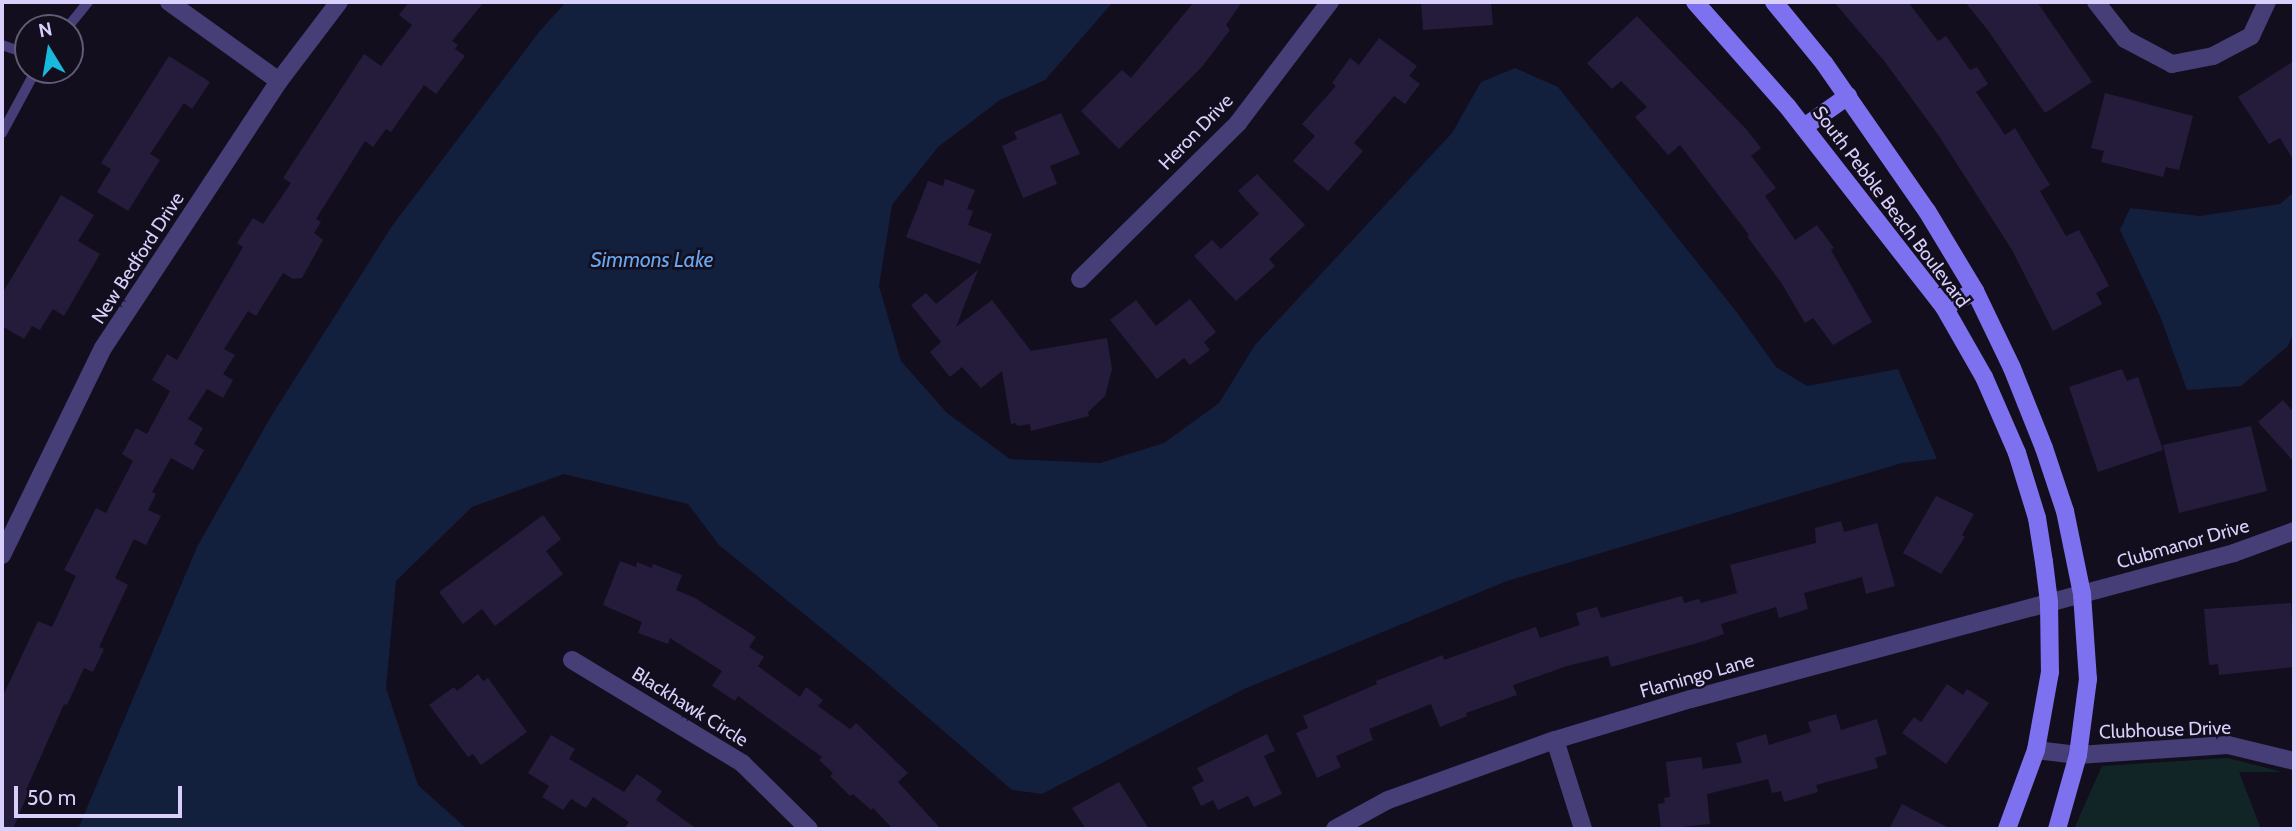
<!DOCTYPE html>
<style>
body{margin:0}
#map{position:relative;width:2296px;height:831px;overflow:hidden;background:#120e1d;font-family:Cabin,sans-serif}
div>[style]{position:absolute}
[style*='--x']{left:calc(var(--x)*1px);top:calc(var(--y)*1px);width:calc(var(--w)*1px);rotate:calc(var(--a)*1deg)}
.green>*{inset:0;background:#122526}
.water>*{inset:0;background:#121f3d}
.building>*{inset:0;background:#251c3c}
.lane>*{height:10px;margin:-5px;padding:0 5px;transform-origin:5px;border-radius:5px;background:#453e77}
.street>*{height:18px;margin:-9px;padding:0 9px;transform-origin:9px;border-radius:9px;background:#453e77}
.secondary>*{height:18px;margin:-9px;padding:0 9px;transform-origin:9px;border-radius:9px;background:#7e71ef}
span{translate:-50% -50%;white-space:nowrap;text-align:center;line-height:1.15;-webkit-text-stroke:5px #120e1d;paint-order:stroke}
.street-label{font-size:19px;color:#d8cffa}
.water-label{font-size:21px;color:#69a6ee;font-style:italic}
.frame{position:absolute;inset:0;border:4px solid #d8cffa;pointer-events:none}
.north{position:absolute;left:14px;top:14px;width:70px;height:70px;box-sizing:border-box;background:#120e1d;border:2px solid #615b75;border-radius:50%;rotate:349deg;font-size:19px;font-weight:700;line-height:28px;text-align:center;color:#d8cffa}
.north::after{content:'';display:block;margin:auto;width:24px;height:32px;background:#18b9dc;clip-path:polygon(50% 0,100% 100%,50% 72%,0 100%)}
.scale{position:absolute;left:14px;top:786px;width:168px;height:32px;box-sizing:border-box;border:4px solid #d8cffa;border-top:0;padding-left:9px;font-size:21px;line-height:24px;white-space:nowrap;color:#d8cffa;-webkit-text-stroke:5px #120e1d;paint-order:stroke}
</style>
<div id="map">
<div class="green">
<div style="clip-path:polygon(2228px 758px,2282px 772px,2239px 772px,2261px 829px,2074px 829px,2102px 766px)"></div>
</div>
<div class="water">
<div style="clip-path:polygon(566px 2px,1113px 2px,1045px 80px,1000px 100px,938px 147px,892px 205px,879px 286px,901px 361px,947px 413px,1010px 459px,1100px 463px,1164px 443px,1219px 403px,1255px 345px,1452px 133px,1481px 82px,1515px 68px,1558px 87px,1735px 310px,1776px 367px,1807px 386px,1898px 369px,1937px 459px,1902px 463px,1507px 581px,1244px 689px,1042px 794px,1012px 790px,868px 666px,719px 545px,688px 504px,564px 474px,472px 507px,396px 581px,386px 688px,418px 785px,467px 829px,78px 829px,197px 547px,270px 418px,392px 226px,539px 32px)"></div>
<div style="clip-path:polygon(2294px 192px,2294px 331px,2288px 346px,2241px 386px,2187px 390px,2160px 316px,2120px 230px,2130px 208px,2200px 216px,2280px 204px)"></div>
</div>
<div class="building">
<div style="clip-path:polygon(409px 2px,484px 2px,452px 41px,458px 45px,455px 49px,465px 56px,436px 94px,424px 85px,391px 132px,386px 129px,373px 147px,365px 141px,316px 219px,321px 222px,314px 233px,323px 240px,302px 278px,293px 279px,283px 273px,256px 316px,248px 311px,224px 349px,235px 355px,223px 374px,233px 380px,223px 398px,207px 389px,188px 419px,203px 428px,194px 444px,204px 450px,193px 470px,171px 458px,152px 492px,156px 494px,148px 510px,161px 516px,146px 545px,134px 539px,115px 578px,128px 585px,99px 647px,104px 649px,93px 672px,84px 668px,67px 705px,64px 704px,26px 790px,29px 791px,13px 829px,2px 829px,2px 698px,38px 621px,52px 627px,76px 576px,64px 570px,96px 508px,106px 513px,133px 461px,122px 454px,136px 428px,147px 434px,170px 391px,152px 380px,167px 354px,177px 360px,243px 247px,237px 243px,253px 218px,263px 224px,291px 183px,283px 178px,364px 54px,381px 66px,412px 25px,399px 15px)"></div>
<div style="clip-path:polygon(1194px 2px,1242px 2px,1226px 25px,1230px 30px,1201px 68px,1119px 149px,1081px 111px,1122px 70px,1131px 78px)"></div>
<div style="clip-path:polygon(1421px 2px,1491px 2px,1493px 25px,1423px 30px)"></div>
<div style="clip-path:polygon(1834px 2px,1908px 2px,1938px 41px,1946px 36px,1970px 70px,1977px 67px,1988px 84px,1976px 92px,2005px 135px,2015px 128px,2050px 185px,2040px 191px,2066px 236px,2079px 230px,2103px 274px,2109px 286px,2096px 293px,2102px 304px,2053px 331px,2012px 250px,1939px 136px,1885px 62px)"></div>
<div style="clip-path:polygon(1965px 2px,2037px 2px,2092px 82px,2045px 113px,1987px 29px)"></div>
<div style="clip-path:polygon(1637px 16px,1746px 129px,1761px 148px,1751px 156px,1776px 188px,1765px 196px,1795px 240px,1817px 225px,1834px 248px,1831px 250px,1872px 322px,1833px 345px,1813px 318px,1805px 323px,1782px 284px,1747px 236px,1749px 235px,1680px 145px,1668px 155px,1635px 117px,1647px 107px,1621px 81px,1612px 89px,1587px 63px)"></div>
<div style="clip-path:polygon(1379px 38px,1417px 66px,1409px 76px,1420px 84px,1405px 104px,1394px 96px,1354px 143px,1363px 151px,1328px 191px,1293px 161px,1315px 136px,1302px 124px,1336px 86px,1332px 83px,1350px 58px,1359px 65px)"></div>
<div style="clip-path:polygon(169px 56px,210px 82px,192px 109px,184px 103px,150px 154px,160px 160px,128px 211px,97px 192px,111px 169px,101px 163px)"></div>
<div style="clip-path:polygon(2294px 61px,2294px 161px,2280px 138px,2269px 144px,2238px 97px)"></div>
<div style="clip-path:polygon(2105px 93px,2193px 116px,2179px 170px,2166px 167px,2163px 177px,2101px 162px,2104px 151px,2091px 148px)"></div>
<div style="clip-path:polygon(1061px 113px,1080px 154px,1050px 166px,1057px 184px,1023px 198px,1002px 146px,1017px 139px,1014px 132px)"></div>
<div style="clip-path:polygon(1257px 174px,1305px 225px,1269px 259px,1275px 266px,1236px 301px,1194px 256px,1212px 240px,1221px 249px,1259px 214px,1238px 191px)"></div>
<div style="clip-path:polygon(945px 179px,975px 190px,967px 209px,973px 211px,968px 225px,992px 234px,980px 264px,906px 237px,928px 181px,943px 186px)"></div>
<div style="clip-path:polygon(61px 195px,94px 215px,78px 241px,100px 254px,64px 316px,53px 309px,40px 330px,32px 326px,24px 339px,2px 326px,2px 294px)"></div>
<div style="clip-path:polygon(978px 270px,956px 327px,992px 300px,1031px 351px,1107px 338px,1112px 369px,1105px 396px,1088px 412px,1089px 416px,1031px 431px,1030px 424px,1017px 426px,1016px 423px,1011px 424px,1002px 371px,981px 388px,962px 367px,950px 377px,930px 352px,941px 342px,911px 305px,926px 293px,936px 304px)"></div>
<div style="clip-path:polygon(1190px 299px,1216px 332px,1204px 342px,1210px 350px,1190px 365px,1184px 358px,1157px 379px,1110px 320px,1136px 300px,1156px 326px)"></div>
<div style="clip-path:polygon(2122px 369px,2127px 381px,2138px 377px,2163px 450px,2098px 472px,2069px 387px)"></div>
<div style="clip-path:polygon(2283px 400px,2294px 413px,2294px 462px,2258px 422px)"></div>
<div style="clip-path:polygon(2251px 426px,2267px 491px,2179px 513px,2163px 445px)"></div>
<div style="clip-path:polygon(1936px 496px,1974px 514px,1962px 535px,1965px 537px,1941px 574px,1903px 553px)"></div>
<div style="clip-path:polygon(543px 515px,561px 539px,546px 551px,563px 574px,495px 626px,482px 609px,463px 624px,439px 592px)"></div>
<div style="clip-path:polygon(1841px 521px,1844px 532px,1877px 523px,1895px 586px,1866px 594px,1862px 577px,1804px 593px,1808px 609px,1779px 618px,1776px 607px,1721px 624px,1724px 634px,1701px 642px,1611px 667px,1608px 656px,1567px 666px,1513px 685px,1517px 695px,1466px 713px,1467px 716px,1440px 727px,1431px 704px,1369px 729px,1373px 740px,1336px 756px,1341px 767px,1317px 778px,1296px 733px,1308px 728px,1303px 716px,1377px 684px,1376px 681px,1443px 655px,1444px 660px,1536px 627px,1540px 638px,1580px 625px,1576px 613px,1597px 607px,1601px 618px,1682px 596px,1684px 603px,1699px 599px,1701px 603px,1737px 593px,1730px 565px,1816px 543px,1815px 528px)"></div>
<div style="clip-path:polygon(620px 561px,636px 567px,637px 562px,652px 568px,653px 564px,682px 575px,676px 590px,695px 598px,756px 637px,749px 647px,764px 657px,758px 666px,800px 697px,806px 687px,823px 700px,818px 706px,850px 729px,856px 723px,908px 773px,898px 782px,941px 829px,893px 829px,873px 808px,871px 810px,853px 794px,850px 796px,830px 776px,833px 773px,819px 760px,822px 757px,738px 696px,735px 701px,712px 686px,722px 671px,670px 638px,668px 644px,638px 633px,642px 622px,603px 605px)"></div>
<div style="clip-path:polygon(2291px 603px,2294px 667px,2219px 675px,2218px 664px,2209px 665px,2204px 609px)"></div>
<div style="clip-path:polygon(478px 674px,483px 681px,488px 678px,527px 732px,481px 765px,473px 754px,468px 757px,429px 705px,454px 687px,457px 691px)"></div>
<div style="clip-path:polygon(1947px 684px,1963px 695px,1967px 689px,1989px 703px,1946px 764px,1902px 733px,1914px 717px,1921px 722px)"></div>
<div style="clip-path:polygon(1836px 714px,1841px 730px,1877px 719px,1887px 754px,1875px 758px,1878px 768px,1816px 785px,1818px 792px,1784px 802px,1781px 791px,1772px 793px,1768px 779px,1707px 794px,1710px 824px,1661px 829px,1658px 804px,1665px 803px,1664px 798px,1670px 797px,1666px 762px,1701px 757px,1703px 769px,1742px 763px,1736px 743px,1766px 734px,1769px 745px,1811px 732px,1808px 722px)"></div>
<div style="clip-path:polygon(1267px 734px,1275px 751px,1264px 756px,1282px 794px,1254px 807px,1248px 796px,1218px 810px,1213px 800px,1201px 806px,1192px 787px,1204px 781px,1197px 768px)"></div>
<div style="clip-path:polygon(551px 735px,575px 749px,569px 759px,624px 792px,637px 774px,662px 791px,656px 800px,697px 829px,624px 829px,629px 822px,593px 797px,586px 808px,571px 799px,563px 810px,542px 797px,549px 786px,528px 773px)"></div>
<div style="clip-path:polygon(1119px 782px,1149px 829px,1086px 829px,1072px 808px)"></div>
<div style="clip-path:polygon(1902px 804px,1951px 829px,1889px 829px)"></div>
</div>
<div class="lane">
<div style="--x:67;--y:28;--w:33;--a:-51"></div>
<div style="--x:2;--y:45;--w:28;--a:19"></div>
<div style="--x:2;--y:133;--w:72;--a:-61.6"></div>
</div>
<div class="street">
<div style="--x:169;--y:2;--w:135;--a:35.7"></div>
<div style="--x:2096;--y:2;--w:47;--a:51.9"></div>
<div style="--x:2125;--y:39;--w:53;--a:28"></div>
<div style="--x:2172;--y:64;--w:42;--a:-11"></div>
<div style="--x:2213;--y:56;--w:43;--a:-27.8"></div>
<div style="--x:2251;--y:36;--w:38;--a:-65"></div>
<div style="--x:1080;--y:279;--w:222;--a:-44.6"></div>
<div style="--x:1238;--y:123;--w:152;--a:-52.8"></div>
<div style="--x:2;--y:555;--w:230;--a:-64"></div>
<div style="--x:103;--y:348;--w:320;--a:-56.6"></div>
<div style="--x:279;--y:81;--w:99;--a:-52.8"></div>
<div style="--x:572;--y:660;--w:199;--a:31.2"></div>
<div style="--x:742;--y:763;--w:94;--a:44.6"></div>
<div style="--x:1555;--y:740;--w:93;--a:72.5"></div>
<div style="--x:2036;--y:750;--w:42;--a:6.8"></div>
<div style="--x:2078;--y:755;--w:150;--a:-3.8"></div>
<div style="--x:2228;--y:745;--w:68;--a:13.6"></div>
<div style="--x:1335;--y:829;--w:60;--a:-28.7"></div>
<div style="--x:1388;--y:800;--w:177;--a:-19.8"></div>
<div style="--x:1555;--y:740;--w:142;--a:-16.8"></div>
<div style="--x:1691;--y:699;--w:562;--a:-15.05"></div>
<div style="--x:2234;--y:553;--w:64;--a:-20.1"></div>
</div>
<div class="secondary">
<div style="--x:1695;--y:2;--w:139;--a:48.5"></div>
<div style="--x:1787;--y:106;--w:255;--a:52"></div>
<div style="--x:1944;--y:307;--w:81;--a:60.3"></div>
<div style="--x:1984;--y:377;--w:83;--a:66.5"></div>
<div style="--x:2017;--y:453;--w:68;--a:72.9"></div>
<div style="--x:2037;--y:518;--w:45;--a:81"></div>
<div style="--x:2044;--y:562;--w:40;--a:82.9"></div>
<div style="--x:2049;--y:602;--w:70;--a:89.2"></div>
<div style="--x:2050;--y:672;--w:79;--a:100.2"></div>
<div style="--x:2036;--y:750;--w:84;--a:110.2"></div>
<div style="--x:1774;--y:2;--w:79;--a:50.7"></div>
<div style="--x:1824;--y:63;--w:180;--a:55.2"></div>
<div style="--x:1927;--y:211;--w:93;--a:59"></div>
<div style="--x:1975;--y:291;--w:85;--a:64.3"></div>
<div style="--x:2012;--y:368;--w:86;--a:68.2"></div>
<div style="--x:2044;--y:448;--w:66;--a:71.6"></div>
<div style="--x:2065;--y:511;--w:85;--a:78.4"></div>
<div style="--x:2082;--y:594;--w:85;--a:86"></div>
<div style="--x:2088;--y:679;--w:77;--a:97.5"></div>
<div style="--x:2078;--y:755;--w:77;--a:105.8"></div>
<div style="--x:1804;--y:127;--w:54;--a:-35.2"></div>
<div style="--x:1944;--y:307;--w:35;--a:-27"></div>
</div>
<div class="street-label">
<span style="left:1196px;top:132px;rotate:-46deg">Heron Drive</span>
<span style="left:1891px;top:207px;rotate:53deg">South Pebble Beach Boulevard</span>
<span style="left:138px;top:258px;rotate:-57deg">New Bedford Drive</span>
<span style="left:2183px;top:544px;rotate:-16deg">Clubmanor Drive</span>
<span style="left:1697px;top:676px;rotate:-16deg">Flamingo Lane</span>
<span style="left:690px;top:707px;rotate:32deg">Blackhawk Circle</span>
<span style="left:2165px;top:730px;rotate:-2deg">Clubhouse Drive</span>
</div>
<div class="water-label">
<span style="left:652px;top:260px">Simmons Lake</span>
</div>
<div class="frame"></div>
<div class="north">N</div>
<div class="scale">50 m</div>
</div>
